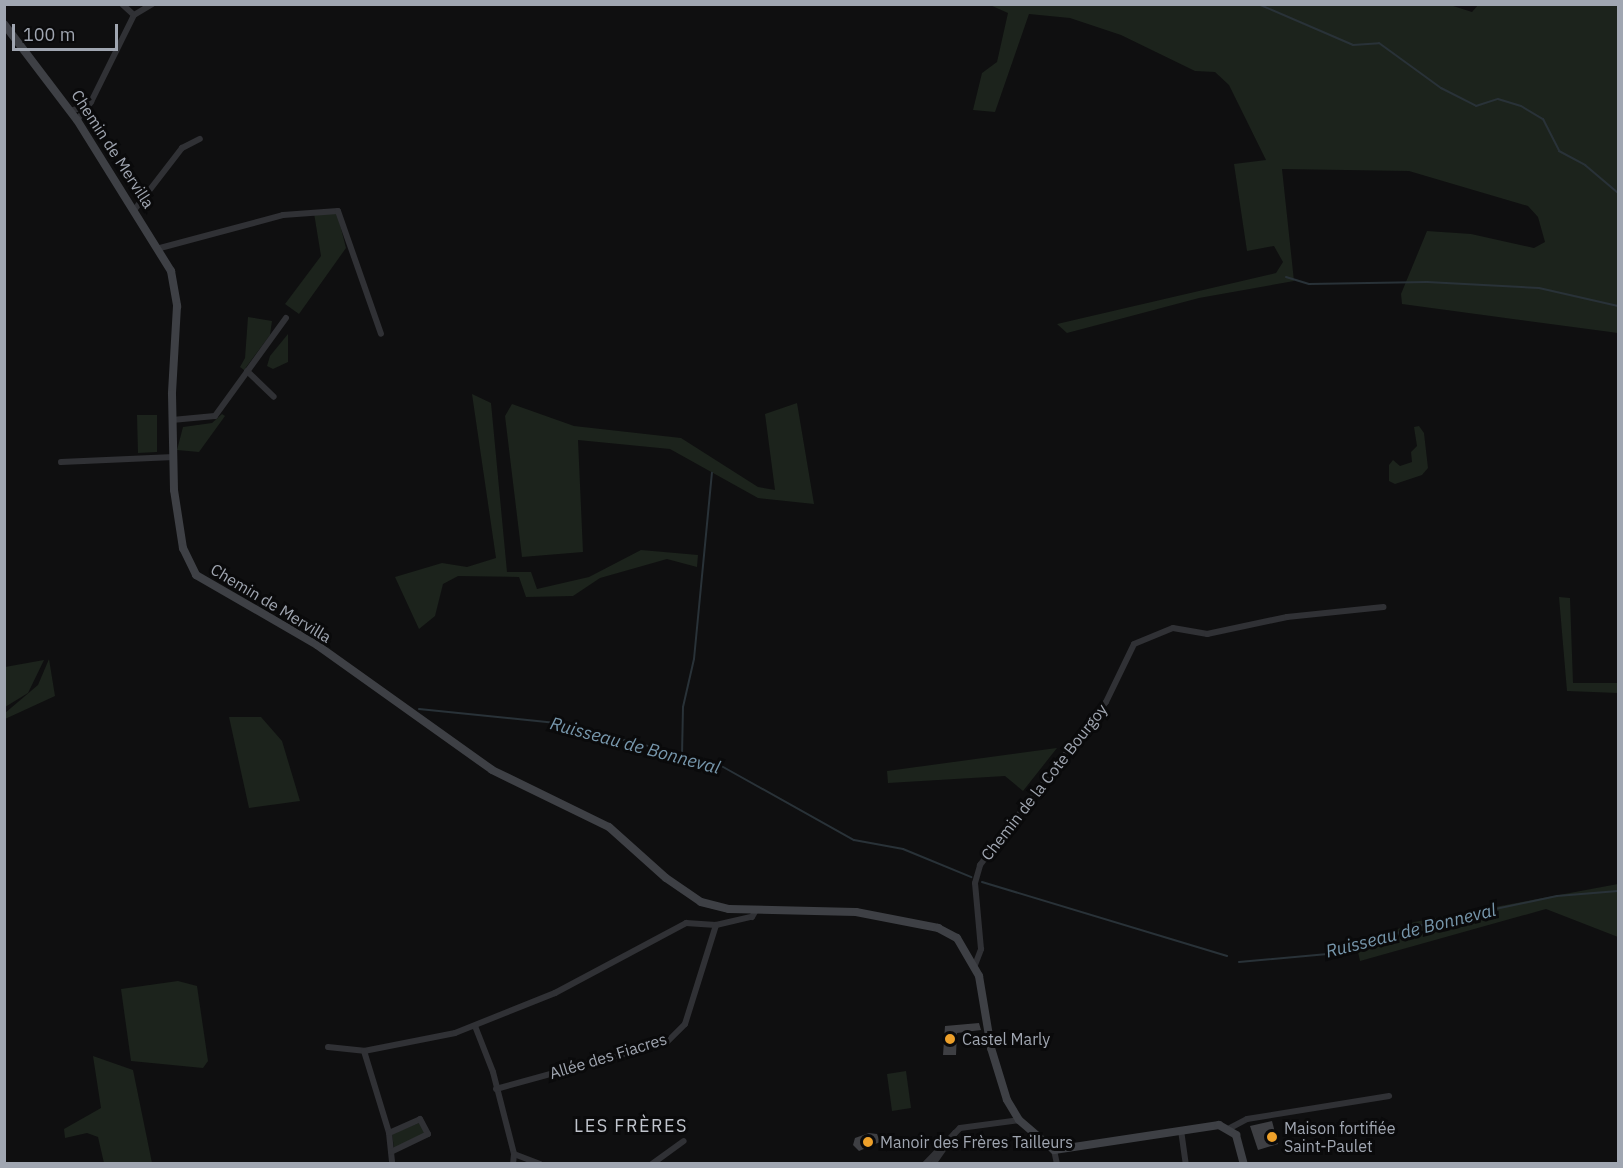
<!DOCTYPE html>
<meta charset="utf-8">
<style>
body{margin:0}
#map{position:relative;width:1623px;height:1168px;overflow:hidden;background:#0f0f10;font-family:"IBM Plex Sans",sans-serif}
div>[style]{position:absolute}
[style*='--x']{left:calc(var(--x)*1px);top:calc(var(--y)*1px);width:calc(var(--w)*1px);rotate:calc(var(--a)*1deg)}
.green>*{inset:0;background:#1c231c}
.stream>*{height:2px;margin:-1px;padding:0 1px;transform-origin:1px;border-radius:1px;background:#293238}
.building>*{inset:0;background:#3e3f43}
.street>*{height:6px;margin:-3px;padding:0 3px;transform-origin:3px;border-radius:3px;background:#303135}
.secondary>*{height:8px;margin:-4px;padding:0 4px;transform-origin:4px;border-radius:4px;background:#3e4045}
.dots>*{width:16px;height:16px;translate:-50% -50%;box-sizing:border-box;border:3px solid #0a0a0b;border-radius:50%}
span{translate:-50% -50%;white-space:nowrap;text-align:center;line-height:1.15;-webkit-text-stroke:6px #0a0a0b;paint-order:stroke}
.street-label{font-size:16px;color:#a0a6b1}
.poi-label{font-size:16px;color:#a0a6b1}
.left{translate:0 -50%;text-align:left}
.water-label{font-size:18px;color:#7797ac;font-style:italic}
.neighbourhood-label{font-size:18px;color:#c1c5cd;letter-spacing:1.5px}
.frame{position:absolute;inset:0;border:6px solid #a0a6b1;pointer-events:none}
.scale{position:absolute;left:12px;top:24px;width:106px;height:27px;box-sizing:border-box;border:3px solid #a0a6b1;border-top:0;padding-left:8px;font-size:18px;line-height:21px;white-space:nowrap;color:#a0a6b1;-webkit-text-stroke:4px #0a0a0b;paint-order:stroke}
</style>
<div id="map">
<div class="green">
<div style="clip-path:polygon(1450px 5px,1472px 12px,1478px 5px,1618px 5px,1618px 333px,1402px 304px,1401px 294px,1427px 231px,1471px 234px,1534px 248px,1545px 242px,1538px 217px,1528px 206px,1409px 171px,1282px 169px,1294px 281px,1199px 298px,1067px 333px,1057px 324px,1276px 273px,1283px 262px,1274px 246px,1247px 251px,1234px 164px,1266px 160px,1229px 85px,1215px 72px,1195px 71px,1121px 35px,1070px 18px,1029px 14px,995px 112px,973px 110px,982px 73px,997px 62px,1008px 13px,990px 5px)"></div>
<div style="clip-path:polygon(314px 213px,337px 213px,346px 248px,299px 314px,285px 304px,321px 256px)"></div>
<div style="clip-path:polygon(248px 317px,272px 321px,270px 335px,244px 370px,240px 367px,245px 358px)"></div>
<div style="clip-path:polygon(288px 334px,288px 362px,273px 369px,267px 366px,270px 356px)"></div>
<div style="clip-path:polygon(472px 394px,491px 403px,507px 572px,531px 572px,537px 589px,589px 577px,641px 550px,698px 555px,697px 567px,667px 559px,600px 578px,573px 596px,526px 597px,519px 577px,458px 576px,443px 584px,435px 616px,419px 629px,395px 577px,442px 563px,467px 567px,496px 558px)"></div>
<div style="clip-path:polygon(797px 403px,814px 504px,758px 498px,670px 449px,578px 440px,583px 552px,522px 557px,505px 416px,512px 404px,574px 426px,681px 438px,758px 487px,775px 490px,765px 414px)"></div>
<div style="clip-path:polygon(222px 414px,225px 416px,199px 452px,177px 450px,183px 427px,212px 423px)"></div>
<div style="clip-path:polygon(137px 415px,157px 415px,157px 452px,138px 453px)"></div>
<div style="clip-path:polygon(1414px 427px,1419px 426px,1424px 433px,1428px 468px,1422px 475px,1395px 484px,1389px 481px,1389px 465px,1393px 460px,1400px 466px,1412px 462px,1411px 452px,1417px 446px)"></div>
<div style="clip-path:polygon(1559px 597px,1570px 598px,1573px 683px,1618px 683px,1618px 693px,1567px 691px)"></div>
<div style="clip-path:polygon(49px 659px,55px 696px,5px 719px,5px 713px,38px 685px)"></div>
<div style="clip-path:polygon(44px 660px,28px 693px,5px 707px,5px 667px)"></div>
<div style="clip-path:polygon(229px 717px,261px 717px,282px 741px,300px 801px,249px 808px)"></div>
<div style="clip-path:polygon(1057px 748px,1023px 791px,1005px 776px,888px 783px,887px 771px)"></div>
<div style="clip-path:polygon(1618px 884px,1618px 937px,1546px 909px,1360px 961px,1357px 947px,1414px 922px)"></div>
<div style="clip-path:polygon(178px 981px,197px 986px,208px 1061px,203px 1068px,131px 1061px,121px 989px)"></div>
<div style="clip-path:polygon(93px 1056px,133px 1070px,152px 1163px,104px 1163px,98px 1137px,87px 1133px,65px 1138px,64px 1129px,101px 1108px)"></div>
<div style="clip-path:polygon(906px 1071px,911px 1108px,892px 1111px,887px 1074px)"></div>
<div style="clip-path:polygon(419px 1123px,425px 1133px,394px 1148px,392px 1134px)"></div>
</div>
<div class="stream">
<div style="--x:1258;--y:4;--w:103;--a:23.3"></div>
<div style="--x:1353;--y:45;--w:26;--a:-4"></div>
<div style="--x:1379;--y:43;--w:77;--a:36"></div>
<div style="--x:1441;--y:88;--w:39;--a:27"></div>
<div style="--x:1476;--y:106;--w:23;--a:-18"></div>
<div style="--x:1498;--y:99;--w:24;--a:17"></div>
<div style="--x:1521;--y:106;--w:26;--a:31"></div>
<div style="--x:1543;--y:119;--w:36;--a:63"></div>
<div style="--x:1559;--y:151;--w:30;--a:28"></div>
<div style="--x:1585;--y:165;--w:43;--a:40.3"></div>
<div style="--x:1286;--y:277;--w:24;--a:17"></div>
<div style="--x:1309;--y:284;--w:118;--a:-1"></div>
<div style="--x:1427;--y:282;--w:112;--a:3.1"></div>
<div style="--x:1539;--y:288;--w:81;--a:12.8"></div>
<div style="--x:419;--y:709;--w:138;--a:5.8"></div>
<div style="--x:556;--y:723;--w:165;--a:14"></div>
<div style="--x:716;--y:763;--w:158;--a:29.2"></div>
<div style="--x:854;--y:840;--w:50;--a:10.4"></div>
<div style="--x:903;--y:849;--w:74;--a:22.4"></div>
<div style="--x:682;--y:755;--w:48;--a:-88.8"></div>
<div style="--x:683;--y:707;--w:49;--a:-77.1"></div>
<div style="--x:694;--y:659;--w:187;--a:-84.5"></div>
<div style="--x:982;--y:882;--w:256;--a:16.8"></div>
<div style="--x:1239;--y:962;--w:100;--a:-5.1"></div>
<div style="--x:1339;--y:953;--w:38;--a:-14"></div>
<div style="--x:1376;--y:944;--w:33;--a:-27"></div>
<div style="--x:1405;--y:929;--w:58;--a:-12.8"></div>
<div style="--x:1462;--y:916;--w:97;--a:-11.9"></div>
<div style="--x:1557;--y:896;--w:61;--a:-4.7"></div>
</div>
<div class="building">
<div style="clip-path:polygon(979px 1023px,981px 1030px,957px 1033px,956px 1055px,943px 1055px,945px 1026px)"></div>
<div style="clip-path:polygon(1272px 1121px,1278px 1144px,1258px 1150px,1250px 1126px)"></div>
<div style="clip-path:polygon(869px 1133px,877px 1134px,880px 1142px,859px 1151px,853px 1145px,855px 1138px)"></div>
</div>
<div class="street">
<div style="--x:122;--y:4;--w:16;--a:43"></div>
<div style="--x:70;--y:111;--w:18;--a:-16"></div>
<div style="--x:77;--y:120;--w:23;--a:-52"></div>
<div style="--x:91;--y:102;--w:97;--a:-63.7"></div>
<div style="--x:134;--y:15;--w:21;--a:-31"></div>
<div style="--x:135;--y:209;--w:77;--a:-52.4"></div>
<div style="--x:182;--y:148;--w:20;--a:-27"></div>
<div style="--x:160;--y:248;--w:127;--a:-15"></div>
<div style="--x:283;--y:215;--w:55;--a:-4.2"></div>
<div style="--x:338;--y:211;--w:130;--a:70.7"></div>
<div style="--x:247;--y:371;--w:37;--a:44"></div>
<div style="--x:172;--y:420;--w:43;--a:-5.3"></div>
<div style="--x:215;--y:416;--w:121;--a:-54.1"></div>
<div style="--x:61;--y:462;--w:113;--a:-2.5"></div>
<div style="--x:975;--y:965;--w:17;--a:-69"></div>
<div style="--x:981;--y:949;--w:66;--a:-95.2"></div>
<div style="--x:975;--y:883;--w:19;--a:-74"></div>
<div style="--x:980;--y:865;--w:206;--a:-52.3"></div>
<div style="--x:1106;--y:702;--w:64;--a:-64.2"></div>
<div style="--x:1134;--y:644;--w:42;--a:-22.3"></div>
<div style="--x:1173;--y:628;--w:35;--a:10"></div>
<div style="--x:1207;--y:634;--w:82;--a:-12"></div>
<div style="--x:1287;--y:617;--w:97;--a:-5.9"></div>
<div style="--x:475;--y:1026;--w:49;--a:68.6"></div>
<div style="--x:493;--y:1072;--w:85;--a:75.6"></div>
<div style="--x:514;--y:1154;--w:28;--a:21"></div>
<div style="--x:328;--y:1047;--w:36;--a:6"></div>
<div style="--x:364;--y:1051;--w:93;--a:-11.2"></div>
<div style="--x:455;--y:1033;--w:108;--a:-21.8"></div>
<div style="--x:555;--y:993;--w:149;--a:-28.1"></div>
<div style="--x:686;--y:923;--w:30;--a:4"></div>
<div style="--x:716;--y:925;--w:37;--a:-13"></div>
<div style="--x:752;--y:917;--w:8;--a:-60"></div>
<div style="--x:364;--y:1051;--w:86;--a:73"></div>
<div style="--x:389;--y:1133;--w:31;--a:84"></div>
<div style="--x:496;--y:1089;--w:177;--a:-15.4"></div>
<div style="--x:667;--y:1042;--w:25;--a:-45"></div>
<div style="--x:685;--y:1024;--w:104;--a:-72.6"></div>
<div style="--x:1230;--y:1128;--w:19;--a:-28"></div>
<div style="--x:1247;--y:1119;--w:144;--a:-9.2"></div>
<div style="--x:1181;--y:1130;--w:34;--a:82"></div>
<div style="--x:389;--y:1133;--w:34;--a:-24"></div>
<div style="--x:420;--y:1119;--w:17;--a:62"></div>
<div style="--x:428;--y:1134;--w:41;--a:154.1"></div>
<div style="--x:1054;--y:1150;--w:14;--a:78"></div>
<div style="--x:513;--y:1164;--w:10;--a:-84"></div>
<div style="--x:652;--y:1164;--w:39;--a:-36"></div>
<div style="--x:925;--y:1164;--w:50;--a:-45.8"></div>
<div style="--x:960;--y:1128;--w:60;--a:-7.7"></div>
<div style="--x:933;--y:1164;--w:38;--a:-55"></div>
</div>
<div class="secondary">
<div style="--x:4;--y:24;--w:121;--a:52.8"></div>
<div style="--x:77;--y:120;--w:178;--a:58.1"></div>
<div style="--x:171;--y:271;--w:36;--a:80"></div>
<div style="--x:177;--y:306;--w:88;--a:93.3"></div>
<div style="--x:172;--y:394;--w:96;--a:88.8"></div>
<div style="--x:174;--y:490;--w:59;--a:81.2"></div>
<div style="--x:183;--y:548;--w:30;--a:64"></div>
<div style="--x:196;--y:575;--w:140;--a:30"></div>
<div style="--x:317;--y:645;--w:215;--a:35.5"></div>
<div style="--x:492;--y:770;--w:130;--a:26"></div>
<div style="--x:609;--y:827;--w:76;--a:41.8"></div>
<div style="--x:666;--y:878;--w:42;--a:34.4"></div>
<div style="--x:701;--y:902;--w:29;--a:14"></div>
<div style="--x:729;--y:909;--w:127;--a:1.4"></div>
<div style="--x:856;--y:912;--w:84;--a:11"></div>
<div style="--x:938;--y:928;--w:21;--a:28"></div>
<div style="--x:957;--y:938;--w:44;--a:59.9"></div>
<div style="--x:979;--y:976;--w:73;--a:80.5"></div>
<div style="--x:991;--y:1048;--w:54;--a:72.9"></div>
<div style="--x:1007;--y:1100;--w:23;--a:59"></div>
<div style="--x:1019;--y:1120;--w:46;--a:40.6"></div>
<div style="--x:1054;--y:1150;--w:167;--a:-8.6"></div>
<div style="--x:1219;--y:1125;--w:20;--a:30"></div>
<div style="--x:1236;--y:1135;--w:30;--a:75"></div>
</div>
<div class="dots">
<div style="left:950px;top:1039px;background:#eda02a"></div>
<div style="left:1272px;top:1137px;background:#eda02a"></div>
<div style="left:868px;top:1142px;background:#eda02a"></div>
</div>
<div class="street-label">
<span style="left:113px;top:149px;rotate:57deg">Chemin de Mervilla</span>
<span style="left:271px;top:603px;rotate:31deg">Chemin de Mervilla</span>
<span style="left:1044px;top:782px;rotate:-52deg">Chemin de la Cote Bourgoy</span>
<span style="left:608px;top:1056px;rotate:-17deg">Allée des Fiacres</span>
</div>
<div class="poi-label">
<span class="left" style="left:962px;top:1039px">Castel Marly</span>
<span class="left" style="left:1284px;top:1137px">Maison fortifiée<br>Saint-Paulet</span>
<span class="left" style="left:880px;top:1142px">Manoir des Frères Tailleurs</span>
</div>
<div class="water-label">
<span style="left:635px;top:746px;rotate:15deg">Ruisseau de Bonneval</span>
<span style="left:1411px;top:931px;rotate:-14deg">Ruisseau de Bonneval</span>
</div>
<div class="neighbourhood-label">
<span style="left:631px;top:1126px">LES FRÈRES</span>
</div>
<div class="frame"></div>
<div class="scale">100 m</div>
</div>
